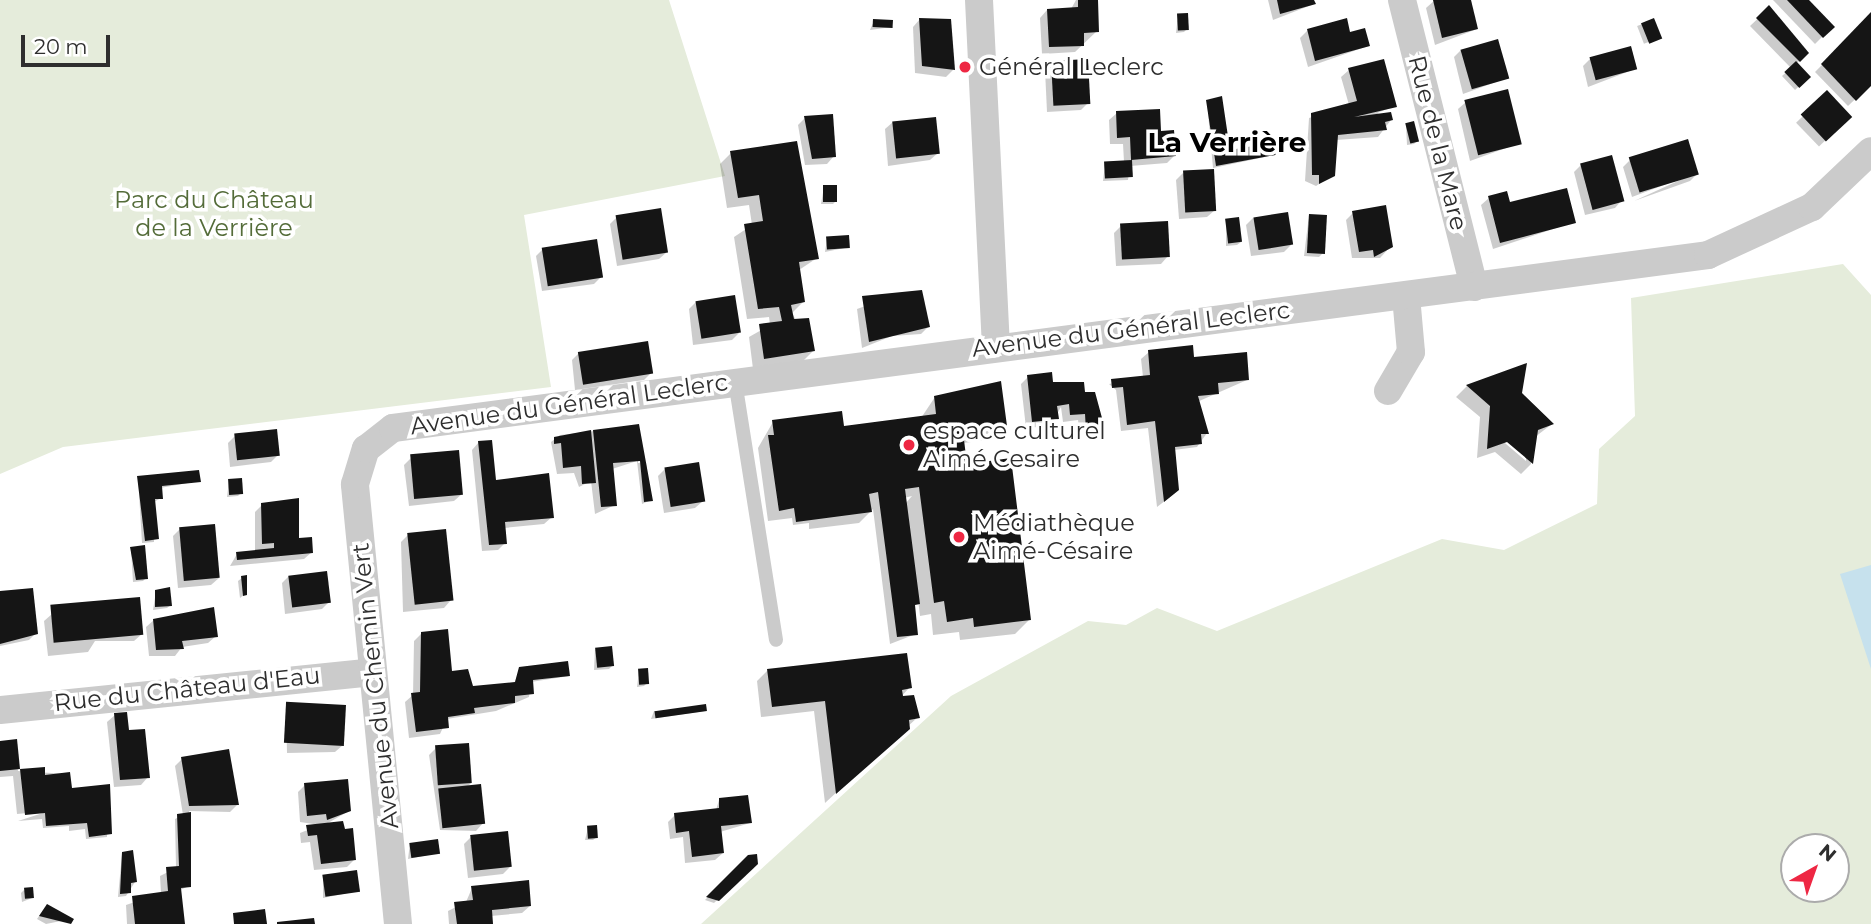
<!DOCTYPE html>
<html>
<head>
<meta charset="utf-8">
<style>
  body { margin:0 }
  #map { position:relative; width:1871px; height:924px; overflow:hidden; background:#fff; font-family:Montserrat,sans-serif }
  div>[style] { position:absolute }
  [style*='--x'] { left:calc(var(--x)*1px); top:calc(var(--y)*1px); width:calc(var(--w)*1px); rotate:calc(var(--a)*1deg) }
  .green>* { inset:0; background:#e5ecdb }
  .water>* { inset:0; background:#c6e1ed }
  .shadow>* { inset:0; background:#0003; transform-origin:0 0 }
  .building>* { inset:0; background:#151515; transform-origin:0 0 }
  .lane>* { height:14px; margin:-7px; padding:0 7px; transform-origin:7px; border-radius:7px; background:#cbcbcb }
  .street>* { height:28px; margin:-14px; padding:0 14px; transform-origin:14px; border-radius:14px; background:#cbcbcb }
  .dots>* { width:19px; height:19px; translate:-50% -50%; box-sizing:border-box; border:4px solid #fff; border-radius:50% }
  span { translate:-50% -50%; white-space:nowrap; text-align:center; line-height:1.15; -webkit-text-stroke:7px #fff; paint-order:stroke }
  .poi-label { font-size:24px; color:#2e2e2e }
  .left { translate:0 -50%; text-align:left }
  .street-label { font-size:24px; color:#2e2e2e }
  .park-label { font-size:24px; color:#546c39 }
  .quarter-label { font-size:28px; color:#000; font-weight:700 }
  .north { position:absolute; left:1780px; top:833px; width:70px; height:70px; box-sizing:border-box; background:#fff; border:2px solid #ababab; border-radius:50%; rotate:40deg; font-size:19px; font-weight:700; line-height:28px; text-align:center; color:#2e2e2e }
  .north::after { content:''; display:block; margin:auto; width:24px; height:32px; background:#ee2743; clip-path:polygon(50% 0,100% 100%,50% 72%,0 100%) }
  .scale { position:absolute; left:21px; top:35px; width:89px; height:32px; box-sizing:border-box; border:4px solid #2e2e2e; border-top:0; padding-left:9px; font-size:21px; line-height:24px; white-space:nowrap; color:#2e2e2e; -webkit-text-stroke:5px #fff; paint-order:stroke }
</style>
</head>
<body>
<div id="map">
  <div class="green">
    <div style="clip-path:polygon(0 0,669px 0,725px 176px,524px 215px,551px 387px,63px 447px,0 474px)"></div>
    <div style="clip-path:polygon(evenodd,1843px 264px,1871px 295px,1871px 924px,701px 924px,951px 696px,1088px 621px,1126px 625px,1157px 608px,1217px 631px,1442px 539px,1504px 550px,1597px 504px,1599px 449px,1635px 416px,1631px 298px,1843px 264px,1794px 847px,1836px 847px,1836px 889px,1794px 889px,1794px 847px)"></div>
  </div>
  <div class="water">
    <div style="clip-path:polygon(1871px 565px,1871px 669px,1840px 574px)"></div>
  </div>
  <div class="shadow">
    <div style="clip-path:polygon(1076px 0,1096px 0,1097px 31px,1075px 52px,1042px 54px,1040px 18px,1047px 10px,1071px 9px)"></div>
    <div style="clip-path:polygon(1268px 0,1313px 0,1314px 4px,1273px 20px)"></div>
    <div style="clip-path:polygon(1470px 0,1477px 29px,1435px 45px,1426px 8px,1435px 0)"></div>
    <div style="clip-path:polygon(1773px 0,1806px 0,1832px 27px,1815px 44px)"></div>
    <div style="clip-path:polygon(1769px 8px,1807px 53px,1796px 64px,1809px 77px,1795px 90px,1782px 76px,1791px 68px,1750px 26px)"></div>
    <div style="clip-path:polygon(1178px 15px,1187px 29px,1184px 32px,1176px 33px)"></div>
    <div style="clip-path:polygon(1871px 15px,1871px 84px,1848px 106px,1815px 72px)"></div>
    <div style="clip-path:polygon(920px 19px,953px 70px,946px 77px,915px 73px,913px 27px)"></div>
    <div style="left:1653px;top:20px;width:19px;height:17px;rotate:69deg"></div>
    <div style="clip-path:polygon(874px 21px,892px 27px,870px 30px)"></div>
    <div style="clip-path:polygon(1308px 30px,1349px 34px,1368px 46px,1308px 67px,1300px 38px)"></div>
    <div style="clip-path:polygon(1461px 50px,1507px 78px,1463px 94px,1454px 57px)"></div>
    <div style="clip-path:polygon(1590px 59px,1635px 69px,1588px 87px,1583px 66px)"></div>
    <div style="clip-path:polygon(1052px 63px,1088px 103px,1081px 110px,1047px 112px,1045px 70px)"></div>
    <div style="clip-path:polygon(1349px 70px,1395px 106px,1377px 113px,1391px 120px,1378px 137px,1336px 140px,1333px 175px,1316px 186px,1305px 181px,1309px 118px,1349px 105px,1341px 77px)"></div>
    <div style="left:1827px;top:93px;width:33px;height:43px;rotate:46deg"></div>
    <div style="clip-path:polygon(1207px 102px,1228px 152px,1284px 153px,1213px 168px)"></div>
    <div style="clip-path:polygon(1466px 102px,1520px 143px,1470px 161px,1458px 109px)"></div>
    <div style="clip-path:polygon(1117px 113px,1160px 133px,1174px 156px,1167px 163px,1130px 166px,1128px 180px,1103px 181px,1105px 164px,1124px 162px,1123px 144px,1110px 144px,1109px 120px)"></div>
    <div style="clip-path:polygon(805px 118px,834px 156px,827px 164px,805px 165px,798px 125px)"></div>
    <div style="clip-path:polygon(893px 122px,938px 153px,930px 160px,888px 166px,885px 129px)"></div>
    <div style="clip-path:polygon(1406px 125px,1417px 141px,1414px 144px,1407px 145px)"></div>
    <div style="clip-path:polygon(731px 153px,817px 258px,799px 270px,803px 302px,792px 313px,813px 351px,803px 361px,753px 369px,749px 337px,770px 325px,769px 317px,747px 319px,734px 237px,752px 225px,749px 205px,727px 208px,720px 164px)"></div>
    <div style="clip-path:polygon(1630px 160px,1697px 174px,1690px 181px,1634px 201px,1691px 175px,1632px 197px,1623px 167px)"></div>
    <div style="clip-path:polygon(1581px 165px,1622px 200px,1615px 208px,1585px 215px,1574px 172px)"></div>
    <div style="clip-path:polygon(1183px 173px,1215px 210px,1207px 217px,1179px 219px,1176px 180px)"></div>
    <div style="clip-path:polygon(824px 187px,836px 201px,833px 204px,821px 204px)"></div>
    <div style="clip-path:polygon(1489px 198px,1509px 205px,1574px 222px,1493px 249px,1481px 205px)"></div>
    <div style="clip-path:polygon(1353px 213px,1391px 246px,1380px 258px,1352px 258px,1346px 220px)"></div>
    <div style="clip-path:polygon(1309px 215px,1322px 254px,1319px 257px,1304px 256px)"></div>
    <div style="clip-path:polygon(617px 217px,667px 252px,659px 259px,617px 266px,610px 224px)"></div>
    <div style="clip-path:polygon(1253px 218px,1291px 245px,1284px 252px,1251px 256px,1246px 225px)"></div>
    <div style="clip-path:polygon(1226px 221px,1241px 242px,1237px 245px,1226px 246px)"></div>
    <div style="clip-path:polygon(1121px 226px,1168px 256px,1161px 264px,1116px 266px,1114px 233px)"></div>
    <div style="clip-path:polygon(827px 239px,849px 247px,825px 252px)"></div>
    <div style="clip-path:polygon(543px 249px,601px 277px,594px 284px,542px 291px,536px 256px)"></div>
    <div style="clip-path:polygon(920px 292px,928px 327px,921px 334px,892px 336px,862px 348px,857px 309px,882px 300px,863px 297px)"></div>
    <div style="clip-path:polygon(696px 302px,739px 333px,732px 340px,693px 345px,689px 309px)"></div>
    <div style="clip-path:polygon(1149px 352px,1247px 380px,1197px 402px,1207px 433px,1197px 447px,1174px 450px,1170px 497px,1157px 507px,1148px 428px,1121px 431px,1116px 390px,1109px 384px,1143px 377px,1141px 359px)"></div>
    <div style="clip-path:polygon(579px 353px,651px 373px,644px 380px,575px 390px,572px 360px)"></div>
    <div style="clip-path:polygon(evenodd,1525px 365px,1520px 394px,1552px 424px,1535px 437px,1531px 464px,1521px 474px,1495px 452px,1477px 458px,1480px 417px,1456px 397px,1467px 386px,1525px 365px,1501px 435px,1526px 456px,1526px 461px,1499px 438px,1501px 435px)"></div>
    <div style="clip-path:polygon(1028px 377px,1084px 394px,1103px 429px,1080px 437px,1078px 420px,1063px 422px,1061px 407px,1050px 426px,1026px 428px,1021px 384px)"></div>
    <div style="clip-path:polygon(evenodd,935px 397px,1005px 426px,991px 440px,962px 443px,965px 466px,1029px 620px,1015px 634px,960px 640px,959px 632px,933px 635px,931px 614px,920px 616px,913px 558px,916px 634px,890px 644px,873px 509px,859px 523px,809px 529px,809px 523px,793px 525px,792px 518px,768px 521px,758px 448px,773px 422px,843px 428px,921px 418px,935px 397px,912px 496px,905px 504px,904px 498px,912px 496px)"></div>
    <div style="clip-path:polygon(638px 426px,638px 463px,646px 462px,651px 500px,642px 504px,637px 461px,612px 469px,615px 505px,595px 514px,591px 481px,579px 487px,574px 473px,557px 474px,551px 442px,560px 435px)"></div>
    <div style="clip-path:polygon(235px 436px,278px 455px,271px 462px,230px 467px,228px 443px)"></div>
    <div style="clip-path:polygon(479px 442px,495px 482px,552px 517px,544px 524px,504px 528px,505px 543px,498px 550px,482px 551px,472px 450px)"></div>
    <div style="clip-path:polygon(411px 458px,462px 494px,454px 501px,409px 506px,404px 465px)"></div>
    <div style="clip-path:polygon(665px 469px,703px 501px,695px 508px,664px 513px,658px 476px)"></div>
    <div style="clip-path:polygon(138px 477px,199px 481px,160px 488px,161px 498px,154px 502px,154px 542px,142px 543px)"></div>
    <div style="clip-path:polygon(229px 481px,241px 493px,238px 496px,227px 497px)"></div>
    <div style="clip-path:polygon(262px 505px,312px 552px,304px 559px,230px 566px,237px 554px,255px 552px,255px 512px)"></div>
    <div style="clip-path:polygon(180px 529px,219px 578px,211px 585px,178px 588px,173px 536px)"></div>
    <div style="clip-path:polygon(408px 535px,451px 600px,444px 608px,403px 612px,401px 542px)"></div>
    <div style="clip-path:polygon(131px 549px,146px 578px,143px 581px,133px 582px)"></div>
    <div style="clip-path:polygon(289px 576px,329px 602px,322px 609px,285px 614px,282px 583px)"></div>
    <div style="clip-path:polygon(242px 578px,245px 594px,240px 598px,238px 581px)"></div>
    <div style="clip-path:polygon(156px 591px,171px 605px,167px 608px,153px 610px)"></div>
    <div style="clip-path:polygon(0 593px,36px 633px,29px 640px,0 646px)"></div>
    <div style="clip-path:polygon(138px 599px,142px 634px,134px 641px,95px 641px,88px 652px,48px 656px,44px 621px,52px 614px)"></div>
    <div style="clip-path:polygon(213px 609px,216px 636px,208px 643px,182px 647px,175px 656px,149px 656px,146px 627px,154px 620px)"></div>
    <div style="clip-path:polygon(421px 634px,451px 673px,472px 688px,514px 684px,520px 668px,569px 676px,531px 682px,529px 697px,496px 711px,447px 719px,440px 734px,409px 738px,405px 702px,413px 695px,414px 641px)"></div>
    <div style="clip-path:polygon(595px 649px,612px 666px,609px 669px,594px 670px)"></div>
    <div style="clip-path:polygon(639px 671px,647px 683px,644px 686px,637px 687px)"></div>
    <div style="clip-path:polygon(767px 671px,910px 687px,899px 699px,918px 717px,825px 803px,814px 711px,761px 717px,757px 681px)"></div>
    <div style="clip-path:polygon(654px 711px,705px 711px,651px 719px)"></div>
    <div style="clip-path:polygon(286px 712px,343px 745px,335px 752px,287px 753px)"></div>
    <div style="clip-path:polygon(115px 715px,148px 777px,141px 785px,114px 787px,107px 722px)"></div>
    <div style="clip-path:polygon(15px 741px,18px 771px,69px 774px,71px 790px,108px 786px,107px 837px,86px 839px,85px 829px,69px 831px,69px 826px,43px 828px,42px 819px,18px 821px,49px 811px,17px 814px,13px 776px,0 777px,0 742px)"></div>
    <div style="clip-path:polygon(436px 748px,471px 783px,466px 788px,483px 823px,476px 831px,440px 830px,429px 755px)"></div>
    <div style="clip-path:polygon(182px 759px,237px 805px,230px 812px,189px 811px,189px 886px,180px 890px,183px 924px,127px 924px,126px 905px,161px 893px,160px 876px,176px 868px,175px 819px,183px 815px,175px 766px)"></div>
    <div style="clip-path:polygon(305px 785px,349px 811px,328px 823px,355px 859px,347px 867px,314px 870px,310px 842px,301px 843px,300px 833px,320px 825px,300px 822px,298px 792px)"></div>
    <div style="clip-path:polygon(719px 800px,750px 823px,720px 832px,723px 853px,715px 860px,685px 863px,683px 837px,670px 839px,668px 822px,675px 815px,716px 810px)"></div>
    <div style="clip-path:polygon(588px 828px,597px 837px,593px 840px,585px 840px)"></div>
    <div style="clip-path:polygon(471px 837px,510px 867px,503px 874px,468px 878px,464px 844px)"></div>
    <div style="clip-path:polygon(410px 843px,438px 853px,408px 859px)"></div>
    <div style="clip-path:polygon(122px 854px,135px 882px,126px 896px,118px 897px)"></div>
    <div style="clip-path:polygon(749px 857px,757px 863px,714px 903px,705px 900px)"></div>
    <div style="clip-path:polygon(323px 875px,358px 891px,323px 898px)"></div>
    <div style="clip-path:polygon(472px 888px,530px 906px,522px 913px,491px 916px,493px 924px,449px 924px,448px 911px,466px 902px)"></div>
    <div style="clip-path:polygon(24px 890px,32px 898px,22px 902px,21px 893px)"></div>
    <div style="clip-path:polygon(44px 909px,71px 919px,46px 924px,37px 919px)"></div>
  </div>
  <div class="building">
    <div style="clip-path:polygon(1078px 0,1098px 0,1099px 32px,1084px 33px,1084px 46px,1049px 47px,1047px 9px,1078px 7px)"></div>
    <div style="clip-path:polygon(1277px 0,1314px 0,1316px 4px,1280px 14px)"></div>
    <div style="clip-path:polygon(1433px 0,1471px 0,1478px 29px,1442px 38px)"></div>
    <div style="clip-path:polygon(1787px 0,1809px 0,1835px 27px,1823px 38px)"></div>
    <div style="clip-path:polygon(1769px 5px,1809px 53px,1800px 62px,1756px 18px)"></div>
    <div style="clip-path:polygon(1871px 12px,1871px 86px,1856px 101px,1821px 64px)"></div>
    <div style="left:1188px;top:13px;width:17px;height:11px;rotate:87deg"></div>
    <div style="clip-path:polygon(919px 18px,951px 19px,955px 70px,922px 66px)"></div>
    <div style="clip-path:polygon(1347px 18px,1350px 32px,1365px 28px,1370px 46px,1315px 61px,1307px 29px)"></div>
    <div style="left:1654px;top:18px;width:22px;height:14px;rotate:68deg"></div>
    <div style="left:873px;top:19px;width:20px;height:8px;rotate:3deg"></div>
    <div style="left:1498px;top:39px;width:41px;height:39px;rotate:74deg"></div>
    <div style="left:1631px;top:46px;width:24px;height:43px;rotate:75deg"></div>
    <div style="left:1088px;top:59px;width:45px;height:37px;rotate:87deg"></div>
    <div style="clip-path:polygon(1384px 59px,1397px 107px,1354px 117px,1391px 112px,1393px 120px,1385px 122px,1387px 130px,1338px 135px,1335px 176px,1319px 184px,1319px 175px,1312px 175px,1311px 113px,1357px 101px,1348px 68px)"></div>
    <div style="left:1796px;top:61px;width:22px;height:16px;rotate:47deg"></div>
    <div style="left:1508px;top:89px;width:57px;height:45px;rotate:76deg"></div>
    <div style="left:1827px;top:90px;width:37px;height:36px;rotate:47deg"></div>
    <div style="clip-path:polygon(1222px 96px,1230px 150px,1283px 141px,1286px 153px,1216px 166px,1206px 100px)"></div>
    <div style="clip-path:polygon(1160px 109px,1161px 131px,1174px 130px,1176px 156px,1131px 160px,1130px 137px,1117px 138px,1116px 111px)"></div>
    <div style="clip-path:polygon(833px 114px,836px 157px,812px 159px,804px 116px)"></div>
    <div style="left:936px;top:117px;width:37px;height:44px;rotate:84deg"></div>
    <div style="left:1414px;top:121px;width:21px;height:9px;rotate:76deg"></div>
    <div style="left:1688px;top:139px;width:37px;height:62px;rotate:73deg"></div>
    <div style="clip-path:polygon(797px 141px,819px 259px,799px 262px,805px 302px,791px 305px,794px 319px,809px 318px,815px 351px,764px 359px,759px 324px,782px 321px,779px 307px,758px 309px,744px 224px,763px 221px,759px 195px,738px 198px,730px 151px)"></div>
    <div style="left:1612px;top:155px;width:48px;height:33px;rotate:75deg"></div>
    <div style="left:1132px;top:160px;width:17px;height:28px;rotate:87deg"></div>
    <div style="left:1214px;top:169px;width:42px;height:31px;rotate:87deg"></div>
    <div style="left:823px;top:185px;width:14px;height:17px"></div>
    <div style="clip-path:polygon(1567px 188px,1576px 223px,1500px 243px,1488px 196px,1507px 191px,1510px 202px)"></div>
    <div style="clip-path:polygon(1386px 205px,1393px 247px,1374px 257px,1373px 250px,1359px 252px,1352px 211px)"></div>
    <div style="left:661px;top:208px;width:45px;height:46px;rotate:81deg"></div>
    <div style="left:1288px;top:212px;width:33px;height:35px;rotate:81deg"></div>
    <div style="left:1309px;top:214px;width:18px;height:39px;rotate:3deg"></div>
    <div style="left:1239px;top:217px;width:25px;height:14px;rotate:83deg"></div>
    <div style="left:1168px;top:221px;width:36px;height:48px;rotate:87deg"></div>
    <div style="left:849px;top:235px;width:13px;height:23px;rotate:86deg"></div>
    <div style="left:597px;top:239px;width:39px;height:56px;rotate:81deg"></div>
    <div style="clip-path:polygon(922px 290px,930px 327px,869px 342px,862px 296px)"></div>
    <div style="left:735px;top:295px;width:38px;height:40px;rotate:81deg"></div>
    <div style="left:648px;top:341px;width:33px;height:71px;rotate:81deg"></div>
    <div style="clip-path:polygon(1193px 345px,1194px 357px,1247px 352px,1249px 380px,1218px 383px,1219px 394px,1198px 396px,1209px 434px,1201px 434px,1202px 444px,1175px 447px,1179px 490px,1164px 502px,1155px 421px,1127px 425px,1123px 387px,1112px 388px,1111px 379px,1150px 375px,1148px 350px)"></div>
    <div style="clip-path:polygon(1527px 363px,1522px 393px,1554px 424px,1538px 430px,1533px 464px,1507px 442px,1487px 449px,1490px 406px,1466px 385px)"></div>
    <div style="clip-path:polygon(1052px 372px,1053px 382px,1084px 382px,1085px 392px,1095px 392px,1105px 429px,1086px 431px,1085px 414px,1070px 415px,1069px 404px,1057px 406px,1059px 419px,1032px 422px,1027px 375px)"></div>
    <div style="clip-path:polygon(1001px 381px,1007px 426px,963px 432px,967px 464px,1011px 458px,1031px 620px,974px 627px,973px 618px,947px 622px,944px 601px,934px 603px,919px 487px,905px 489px,920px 604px,915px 605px,918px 635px,897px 637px,878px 492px,869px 494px,872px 512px,796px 522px,794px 508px,779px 511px,768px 435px,774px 435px,772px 420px,842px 411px,844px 426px,936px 414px,934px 396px)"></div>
    <div style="clip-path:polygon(639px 424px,653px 501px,644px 502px,640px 461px,613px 463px,617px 506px,601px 507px,593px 430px)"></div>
    <div style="left:277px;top:429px;width:27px;height:43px;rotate:84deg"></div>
    <div style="clip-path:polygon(591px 430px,596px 483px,582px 484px,581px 466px,563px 468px,561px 443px,554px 444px,554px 437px)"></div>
    <div style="clip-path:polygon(492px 440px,496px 480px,549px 473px,554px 518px,505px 522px,507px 544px,489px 545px,478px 441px)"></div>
    <div style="left:459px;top:450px;width:45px;height:49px;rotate:85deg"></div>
    <div style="left:699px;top:462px;width:40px;height:35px;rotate:81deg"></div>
    <div style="clip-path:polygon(199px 470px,201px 482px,162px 486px,163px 499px,155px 499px,159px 539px,145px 541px,137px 476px)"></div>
    <div style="left:242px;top:478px;width:16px;height:14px;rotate:86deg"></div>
    <div style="clip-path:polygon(299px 498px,299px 538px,312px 537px,313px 553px,237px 560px,236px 552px,274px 548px,274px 543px,262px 544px,261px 503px)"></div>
    <div style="left:215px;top:524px;width:54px;height:36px;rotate:85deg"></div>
    <div style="left:446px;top:529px;width:72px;height:39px;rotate:84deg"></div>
    <div style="clip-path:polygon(145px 545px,148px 579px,136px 580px,130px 547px)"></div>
    <div style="left:327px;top:571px;width:32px;height:39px;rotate:83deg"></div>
    <div style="clip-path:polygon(247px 575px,247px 595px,243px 596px,241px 576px)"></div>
    <div style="clip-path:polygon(170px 587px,172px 606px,155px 607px,155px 590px)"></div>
    <div style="clip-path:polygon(33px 588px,38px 634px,0 644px,0 591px)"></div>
    <div style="left:140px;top:597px;width:38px;height:90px;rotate:85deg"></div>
    <div style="clip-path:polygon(214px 607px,218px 637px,182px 641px,184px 649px,156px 650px,153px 619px)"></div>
    <div style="clip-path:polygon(448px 629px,452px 671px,468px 669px,473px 686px,515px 682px,519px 667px,568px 661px,570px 676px,533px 680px,534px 694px,515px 696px,515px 703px,474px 708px,475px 713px,448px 717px,449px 728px,416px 732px,411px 693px,420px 692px,421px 632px)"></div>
    <div style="left:612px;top:646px;width:20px;height:17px;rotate:84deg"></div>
    <div style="clip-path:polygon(907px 653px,912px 688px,902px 690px,903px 696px,914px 695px,920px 718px,909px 720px,910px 729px,836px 794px,825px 701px,772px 707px,767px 669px)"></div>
    <div style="left:648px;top:668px;width:16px;height:10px;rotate:86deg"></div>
    <div style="left:706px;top:704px;width:7px;height:52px;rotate:82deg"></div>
    <div style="left:346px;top:705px;width:41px;height:60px;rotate:93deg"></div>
    <div style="clip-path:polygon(127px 712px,129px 730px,145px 729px,150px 778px,120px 780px,114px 713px)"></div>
    <div style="clip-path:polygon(17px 739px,20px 769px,0 771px,0 741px)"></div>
    <div style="left:469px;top:743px;width:40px;height:34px;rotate:86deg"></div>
    <div style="clip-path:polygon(229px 749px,239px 805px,189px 806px,181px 757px)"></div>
    <div style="clip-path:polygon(45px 767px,45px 775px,70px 772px,72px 788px,110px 784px,112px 834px,89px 837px,87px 823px,46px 826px,45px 813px,25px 815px,20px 769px)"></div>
    <div style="clip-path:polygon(348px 779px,351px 811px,327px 820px,326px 814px,307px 816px,304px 783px)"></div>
    <div style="left:481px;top:784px;width:40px;height:43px;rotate:84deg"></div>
    <div style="clip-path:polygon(748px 795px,752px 823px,721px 826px,724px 853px,692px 857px,689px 831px,676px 833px,674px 813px,719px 808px,719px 798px)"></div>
    <div style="clip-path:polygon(191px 812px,191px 887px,181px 888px,185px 924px,135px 924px,132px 896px,168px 891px,166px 867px,179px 866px,177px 814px)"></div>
    <div style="clip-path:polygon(343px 821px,345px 829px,353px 828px,356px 860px,321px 864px,317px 835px,308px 836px,306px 825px)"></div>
    <div style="left:597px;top:825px;width:13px;height:10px;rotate:86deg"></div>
    <div style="left:508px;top:831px;width:36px;height:38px;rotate:84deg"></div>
    <div style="left:438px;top:839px;width:15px;height:29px;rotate:82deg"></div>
    <div style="clip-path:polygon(133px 850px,137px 882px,131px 883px,131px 893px,120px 894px,122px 852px)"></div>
    <div style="clip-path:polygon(757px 854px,758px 864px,719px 901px,706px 897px,748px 855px)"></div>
    <div style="left:357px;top:870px;width:22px;height:35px;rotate:82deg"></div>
    <div style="clip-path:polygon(529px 880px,531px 906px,492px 910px,493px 924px,457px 924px,454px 902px,473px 900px,471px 886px)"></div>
    <div style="left:33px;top:887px;width:11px;height:9px;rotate:85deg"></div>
    <div style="clip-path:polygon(47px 904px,74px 919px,71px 924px,39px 916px)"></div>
    <div style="clip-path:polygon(265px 909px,267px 924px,234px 924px,233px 913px)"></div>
    <div style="clip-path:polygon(314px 918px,315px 924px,277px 924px,277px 922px)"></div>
  </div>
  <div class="lane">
    <div style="--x:735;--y:381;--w:262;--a:81"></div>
  </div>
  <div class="street">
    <div style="--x:979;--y:0;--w:345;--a:87.2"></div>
    <div style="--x:1402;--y:0;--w:296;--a:75.9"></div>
    <div style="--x:1388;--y:391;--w:45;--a:-59.5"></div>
    <div style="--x:1411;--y:352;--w:56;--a:-95.1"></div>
    <div style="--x:0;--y:710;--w:375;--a:-5.8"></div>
    <div style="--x:398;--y:924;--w:442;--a:-95.6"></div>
    <div style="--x:355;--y:484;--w:37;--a:-73"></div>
    <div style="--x:366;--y:449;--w:34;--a:-38"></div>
    <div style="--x:393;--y:428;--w:1326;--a:-7.49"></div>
    <div style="--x:1708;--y:255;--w:115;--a:-24.8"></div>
    <div style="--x:1812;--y:207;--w:81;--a:-43.5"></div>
  </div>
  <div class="dots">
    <div style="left:965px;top:67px;background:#ee2743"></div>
    <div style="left:909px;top:445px;background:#ee2743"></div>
    <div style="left:959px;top:537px;background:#ee2743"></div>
  </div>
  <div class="poi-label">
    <span class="left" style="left:979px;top:67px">Général Leclerc</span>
    <span class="left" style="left:923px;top:445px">espace culturel<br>Aimé Cesaire</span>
    <span class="left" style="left:973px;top:537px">Médiathèque<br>Aimé-Césaire</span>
  </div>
  <div class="street-label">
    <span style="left:1438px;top:143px;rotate:76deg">Rue de la Mare</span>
    <span style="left:1131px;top:329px;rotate:-7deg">Avenue du Général Leclerc</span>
    <span style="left:569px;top:404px;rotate:-8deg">Avenue du Général Leclerc</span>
    <span style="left:375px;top:686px;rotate:-96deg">Avenue du Chemin Vert</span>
    <span style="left:187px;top:689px;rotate:-6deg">Rue du Château d'Eau</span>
  </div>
  <div class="park-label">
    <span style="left:214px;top:214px">Parc du Château<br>de la Verrière</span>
  </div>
  <div class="quarter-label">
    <span style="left:1227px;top:142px">La Verrière</span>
  </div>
  <div class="north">N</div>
  <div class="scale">20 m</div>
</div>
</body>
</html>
